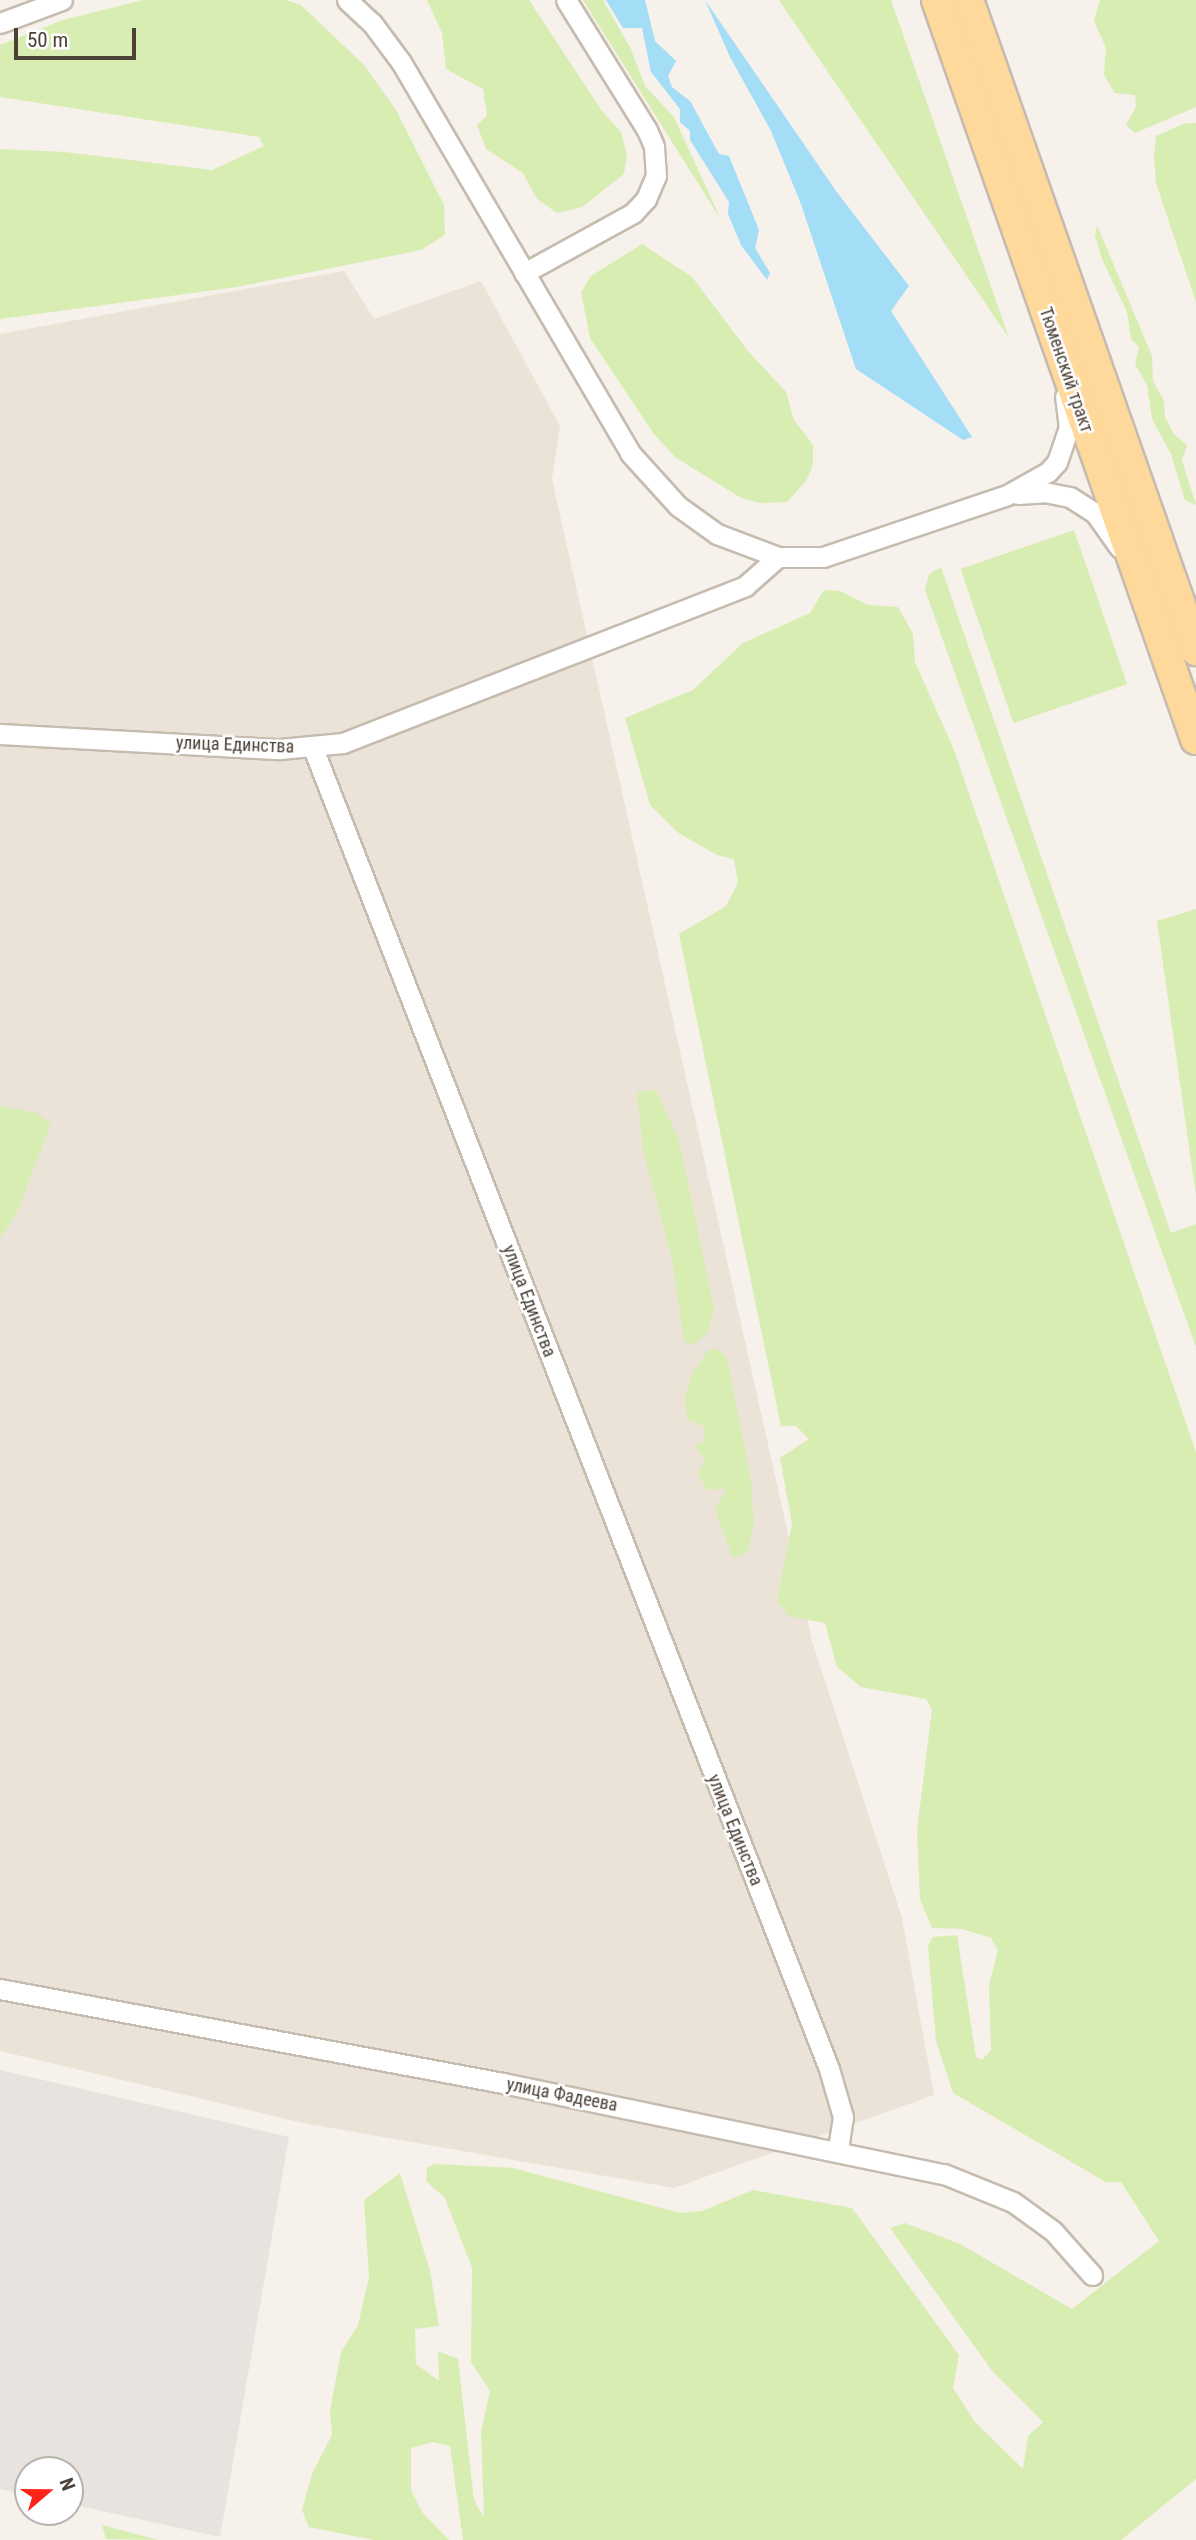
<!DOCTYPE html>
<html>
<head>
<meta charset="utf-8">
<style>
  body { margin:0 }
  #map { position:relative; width:1196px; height:2540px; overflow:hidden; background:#f6f1ea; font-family:"Roboto Condensed",sans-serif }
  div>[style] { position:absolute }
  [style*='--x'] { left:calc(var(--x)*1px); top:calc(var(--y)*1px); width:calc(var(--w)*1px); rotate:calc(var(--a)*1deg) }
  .residential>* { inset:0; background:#ebe3d8 }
  .industrial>* { inset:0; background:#e9e3df }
  .green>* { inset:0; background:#d8edb1; transform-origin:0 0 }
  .water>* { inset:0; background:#a3ddf6 }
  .roads { filter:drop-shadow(2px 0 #c6bbaf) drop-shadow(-2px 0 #c6bbaf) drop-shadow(0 2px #c6bbaf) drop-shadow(0 -2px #c6bbaf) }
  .street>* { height:19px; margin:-9.5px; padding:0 9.5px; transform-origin:9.5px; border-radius:9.5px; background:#fff }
  .primary>* { height:30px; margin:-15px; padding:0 15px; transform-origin:15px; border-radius:15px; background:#ffd89b }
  span { translate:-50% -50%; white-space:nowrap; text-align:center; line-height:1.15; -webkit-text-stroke:5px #fff; paint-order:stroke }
  .street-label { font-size:18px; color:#4b4137 }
  .north { position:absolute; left:14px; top:2456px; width:70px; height:70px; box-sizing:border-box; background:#fff; border:2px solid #b7b3af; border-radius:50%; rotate:70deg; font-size:19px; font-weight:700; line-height:28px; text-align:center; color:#4b4137 }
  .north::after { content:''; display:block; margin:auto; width:24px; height:32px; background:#ff2419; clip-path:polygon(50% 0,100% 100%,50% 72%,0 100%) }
  .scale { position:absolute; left:14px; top:28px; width:122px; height:32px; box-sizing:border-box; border:4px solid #4b4137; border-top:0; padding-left:9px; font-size:21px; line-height:24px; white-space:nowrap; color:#4b4137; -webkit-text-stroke:5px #fff; paint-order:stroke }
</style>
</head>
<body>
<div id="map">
  <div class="residential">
    <div style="clip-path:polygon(344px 271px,374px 319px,481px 281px,560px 426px,552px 479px,812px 1641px,902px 1918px,934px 2095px,674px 2188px,303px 2123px,0 2051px,0 334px)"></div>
  </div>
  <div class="industrial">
    <div style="clip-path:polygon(0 2070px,289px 2137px,220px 2537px,70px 2504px,70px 2470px,28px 2470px,28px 2495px,0 2489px)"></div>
  </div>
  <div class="green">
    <div style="clip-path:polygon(143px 0,286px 0,301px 5px,364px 65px,396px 110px,444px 205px,445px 235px,421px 250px,237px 287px,0 319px,0 149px,65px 152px,212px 170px,264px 146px,259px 137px,0 97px,0 45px,63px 20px)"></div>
    <div style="clip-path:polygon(427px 0,529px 0,602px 111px,621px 132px,627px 155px,624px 174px,582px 207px,557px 213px,537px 199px,523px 173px,486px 149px,477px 125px,487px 116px,483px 89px,446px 69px,442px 33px)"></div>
    <div style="clip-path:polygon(583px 0,603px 0,631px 49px,645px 86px,674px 117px,721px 220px)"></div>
    <div style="clip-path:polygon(779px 0,891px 0,1009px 338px,785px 9px)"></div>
    <div style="clip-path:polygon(1100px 0,1196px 0,1196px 107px,1135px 133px,1126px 125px,1136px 107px,1135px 95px,1115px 93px,1104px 75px,1106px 48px,1094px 21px)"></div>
    <div style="clip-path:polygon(1186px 123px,1196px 123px,1196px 302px,1156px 183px,1154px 157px,1156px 136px)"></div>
    <div style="clip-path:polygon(1097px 225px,1152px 356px,1153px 381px,1164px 401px,1165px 417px,1174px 434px,1187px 445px,1182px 460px,1196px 505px,1185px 500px,1171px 454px,1152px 419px,1147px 385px,1135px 364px,1139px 347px,1131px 339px,1127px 312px,1102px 259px,1095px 236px)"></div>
    <div style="clip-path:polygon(642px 244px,692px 277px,748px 351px,786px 392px,794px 420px,813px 445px,813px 465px,806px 481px,787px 502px,760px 503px,741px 498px,675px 457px,654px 434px,590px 338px,581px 292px,591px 276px)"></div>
    <div style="left:1074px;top:530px;width:163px;height:120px;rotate:71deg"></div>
    <div style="clip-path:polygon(941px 567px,1171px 1233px,1196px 1224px,1196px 1347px,925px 590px,929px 574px)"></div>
    <div style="clip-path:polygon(824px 590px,840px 591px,868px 605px,898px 607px,913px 634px,915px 662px,954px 750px,1196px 1452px,1196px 2479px,1121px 2540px,463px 2540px,450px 2446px,433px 2442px,411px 2448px,411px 2490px,422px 2512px,449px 2540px,374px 2540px,309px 2527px,302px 2510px,312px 2474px,332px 2435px,330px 2411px,341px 2352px,358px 2325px,369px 2277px,364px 2200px,400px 2173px,430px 2271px,439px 2326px,415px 2329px,416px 2364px,439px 2381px,438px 2351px,458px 2359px,474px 2500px,484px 2518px,481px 2431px,490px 2391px,471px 2362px,472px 2268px,445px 2198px,426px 2181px,427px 2168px,434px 2164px,513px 2168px,680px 2213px,702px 2211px,753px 2190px,852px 2208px,959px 2355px,953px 2388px,975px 2422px,1023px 2469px,1028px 2436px,1043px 2422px,993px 2372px,890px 2228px,905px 2223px,960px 2244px,1072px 2309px,1159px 2241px,1121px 2182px,1106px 2182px,953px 2093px,936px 2041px,928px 1946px,933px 1937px,957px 1935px,976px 2057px,982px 2060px,991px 2050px,989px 1985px,998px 1950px,991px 1938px,962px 1929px,932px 1928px,920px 1899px,917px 1831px,932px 1709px,926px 1699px,861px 1687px,837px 1667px,825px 1623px,788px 1616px,777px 1601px,792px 1524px,780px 1458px,809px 1439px,796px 1426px,781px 1426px,679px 934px,726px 906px,738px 883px,734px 859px,717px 855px,677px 832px,650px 805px,625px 718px,693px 690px,743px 643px,810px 613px)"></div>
    <div style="clip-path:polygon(1196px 909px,1196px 1196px,1157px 921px)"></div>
    <div style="clip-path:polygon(656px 1090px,679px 1140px,714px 1309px,707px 1334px,692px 1345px,684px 1341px,672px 1259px,643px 1150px,637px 1092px)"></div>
    <div style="clip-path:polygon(0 1106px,37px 1113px,51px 1124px,17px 1212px,0 1239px)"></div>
    <div style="clip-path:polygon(709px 1349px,720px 1350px,727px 1358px,751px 1481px,754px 1524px,748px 1551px,733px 1558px,715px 1509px,727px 1489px,708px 1490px,697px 1474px,705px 1461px,694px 1446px,705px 1440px,704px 1427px,687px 1419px,685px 1398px,692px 1373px)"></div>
    <div style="clip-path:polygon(102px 2525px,158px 2540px,106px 2539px)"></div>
  </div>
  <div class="water">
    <div style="clip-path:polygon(606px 0,645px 0,655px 41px,676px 61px,668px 76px,672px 87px,690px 101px,719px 154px,729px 156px,759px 230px,755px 248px,770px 273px,767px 280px,741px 245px,728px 214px,729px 202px,690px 140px,690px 131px,680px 122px,680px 109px,651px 72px,642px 28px,623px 28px)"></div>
    <div style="clip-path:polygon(705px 0,836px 191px,909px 286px,891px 311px,972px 437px,963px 440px,856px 369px,801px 204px,771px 131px,730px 57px)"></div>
  </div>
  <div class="roads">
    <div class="street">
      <div style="--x:347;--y:0;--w:34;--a:43"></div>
      <div style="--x:372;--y:23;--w:49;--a:53.4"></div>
      <div style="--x:401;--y:62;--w:453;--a:59.6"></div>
      <div style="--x:630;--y:453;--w:72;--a:47.8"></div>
      <div style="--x:678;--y:506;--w:48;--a:35.7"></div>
      <div style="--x:717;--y:534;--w:65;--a:20.7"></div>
      <div style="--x:778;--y:557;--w:45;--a:0"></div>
      <div style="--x:823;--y:557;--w:194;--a:-18.6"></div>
      <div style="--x:1007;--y:495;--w:47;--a:-29.3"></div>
      <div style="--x:1048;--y:472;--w:13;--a:-48"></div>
      <div style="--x:1057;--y:462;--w:36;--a:-71"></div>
      <div style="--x:1069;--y:428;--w:32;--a:-97"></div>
      <div style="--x:0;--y:23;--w:66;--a:-20.4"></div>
      <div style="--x:524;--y:273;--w:124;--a:-28.8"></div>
      <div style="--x:633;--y:213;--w:19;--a:-47"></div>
      <div style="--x:646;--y:199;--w:25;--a:-67"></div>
      <div style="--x:656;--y:176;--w:30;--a:-94"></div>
      <div style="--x:654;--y:146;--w:17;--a:-114"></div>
      <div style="--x:647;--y:130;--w:153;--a:-121.9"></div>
      <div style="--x:1018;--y:494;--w:26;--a:-4"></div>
      <div style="--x:1044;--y:492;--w:26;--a:11"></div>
      <div style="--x:1070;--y:497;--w:30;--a:33"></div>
      <div style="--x:1095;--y:513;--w:42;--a:54.8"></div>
      <div style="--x:0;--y:734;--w:280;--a:3.1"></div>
      <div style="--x:280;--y:749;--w:63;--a:-5.4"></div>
      <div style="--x:343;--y:743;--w:432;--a:-21.3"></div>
      <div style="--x:745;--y:586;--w:44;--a:-41.3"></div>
      <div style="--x:313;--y:748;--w:1418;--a:68.66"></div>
      <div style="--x:829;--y:2069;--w:50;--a:73.7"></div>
      <div style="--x:843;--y:2117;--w:33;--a:99"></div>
      <div style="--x:0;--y:1989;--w:512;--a:10.59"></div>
      <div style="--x:503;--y:2083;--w:450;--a:11.7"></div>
      <div style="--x:944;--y:2174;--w:74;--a:22.1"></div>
      <div style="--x:1013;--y:2202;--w:49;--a:35.9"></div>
      <div style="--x:1053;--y:2231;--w:59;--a:48.4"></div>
    </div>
    <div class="primary">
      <div style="--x:937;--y:0;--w:783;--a:70.69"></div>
      <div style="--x:968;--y:0;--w:689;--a:70.67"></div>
    </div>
  </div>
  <div class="street-label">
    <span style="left:1066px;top:370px;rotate:71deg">Тюменский тракт</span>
    <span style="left:235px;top:745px;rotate:2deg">улица Единства</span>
    <span style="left:529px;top:1301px;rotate:69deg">улица Единства</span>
    <span style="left:735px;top:1830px;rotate:68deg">улица Единства</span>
    <span style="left:562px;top:2095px;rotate:11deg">улица Фадеева</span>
  </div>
  <div class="north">N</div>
  <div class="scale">50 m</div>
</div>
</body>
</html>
